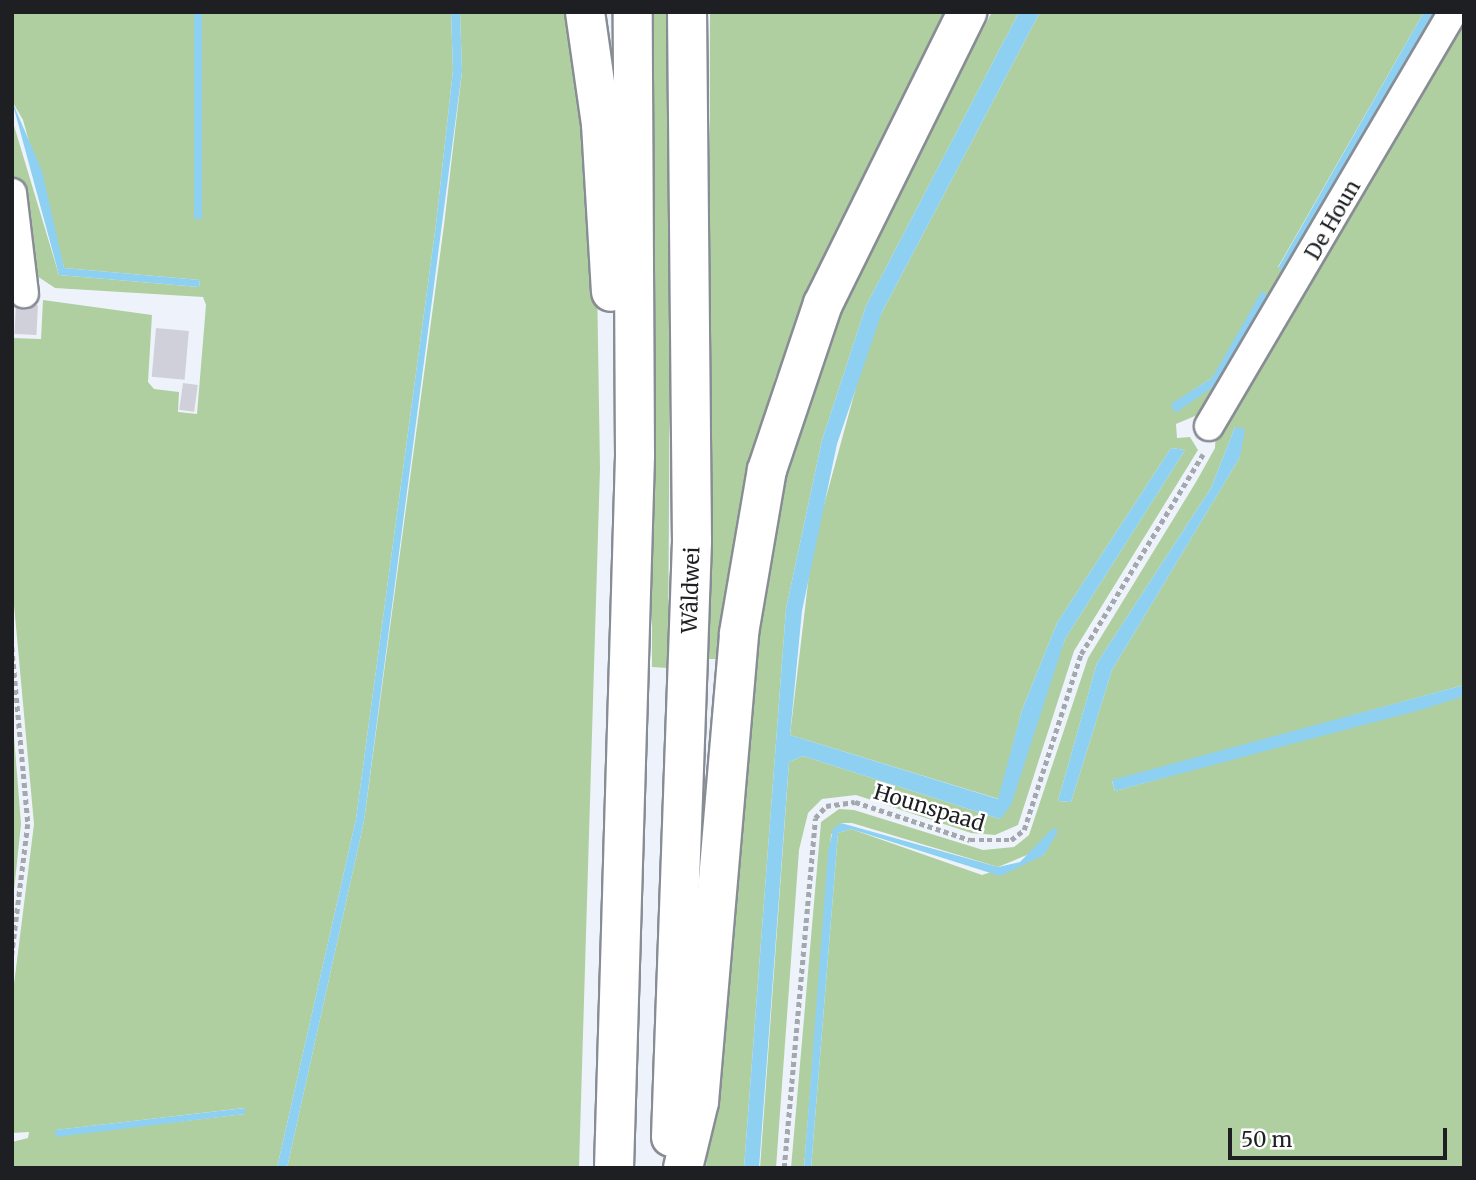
<!DOCTYPE html>
<html>
<head>
<meta charset="utf-8">
<style>
  body { margin:0 }
  #map { position:relative; width:1476px; height:1180px; overflow:hidden; background:#eef3fb; font-family:Merriweather,serif }
  div>[style] { position:absolute }
  [style*='--x'] { left:calc(var(--x)*1px); top:calc(var(--y)*1px); width:calc(var(--w)*1px); rotate:calc(var(--a)*1deg) }
  .green>* { inset:0; background:#b0cfa1 }
  .water>* { inset:0; background:#8dd0f2; transform-origin:0 0 }
  .building>* { inset:0; background:#cfd0da; transform-origin:0 0 }
  .path>* { height:4.5px; margin-top:-2.25px; transform-origin:0; background:repeating-linear-gradient(90deg,#a3a7ae 0 5px,transparent 0 8.5px) }
  .roads { filter:drop-shadow(2px 0 #888d95) drop-shadow(-2px 0 #888d95) drop-shadow(0 2px #888d95) drop-shadow(0 -2px #888d95) }
  .minor>* { height:28px; margin:-14px; padding:0 14px; transform-origin:14px; border-radius:14px; background:#fff }
  .trunk>* { height:38px; margin:-19px; padding:0 19px; transform-origin:19px; border-radius:19px; background:#fff }
  span { translate:-50% -50%; white-space:nowrap; text-align:center; line-height:1.15; -webkit-text-stroke:5px #fff; paint-order:stroke }
  .street-label { font-size:21px; color:#1d1f22 }
  .frame { position:absolute; inset:0; border:14px solid #1d1f22; pointer-events:none }
  .scale { position:absolute; left:1228px; top:1128px; width:219px; height:32px; box-sizing:border-box; border:4px solid #1d1f22; border-top:0; padding-left:9px; font-size:21px; line-height:24px; white-space:nowrap; color:#1d1f22; -webkit-text-stroke:5px #fff; paint-order:stroke }
</style>
</head>
<body>
<div id="map">
  <div class="green">
    <div style="clip-path:polygon(evenodd,12px 12px,194px 12px,194px 219px,201px 219px,202px 12px,451px 12px,453px 70px,436px 224px,356px 819px,277px 1168px,12px 1168px,12px 1142px,28px 1138px,29px 1132px,12px 1133px,12px 1000px,34px 824px,12px 583px,12px 338px,41px 339px,43px 300px,152px 315px,148px 382px,154px 389px,179px 392px,178px 412px,197px 414px,206px 305px,203px 297px,55px 288px,37px 276px,12px 169px,12px 119px,59px 275px,199px 287px,200px 280px,64px 268px,23px 120px,12px 101px,12px 12px,244px 1108px,245px 1114px,56px 1136px,56px 1130px,244px 1108px)"></div>
    <div style="clip-path:polygon(460px 12px,574px 12px,597px 280px,600px 468px,579px 1168px,287px 1168px,364px 821px,444px 225px,462px 71px)"></div>
    <div style="clip-path:polygon(652px 12px,672px 12px,668px 668px,652px 667px)"></div>
    <div style="clip-path:polygon(710px 12px,952px 12px,852px 200px,775px 378px,753px 468px,726px 659px,709px 659px)"></div>
    <div style="clip-path:polygon(992px 12px,1019px 12px,866px 306px,822px 440px,786px 609px,744px 1168px,706px 1168px,743px 719px,765px 555px,799px 414px,858px 267px)"></div>
    <div style="clip-path:polygon(evenodd,1040px 12px,1424px 12px,1278px 267px,1284px 271px,1435px 12px,1446px 12px,1207px 411px,1176px 424px,1177px 438px,1190px 437px,1198px 450px,1074px 651px,1018px 825px,995px 835px,971px 833px,856px 795px,822px 799px,808px 813px,799px 850px,776px 1168px,760px 1168px,789px 762px,803px 756px,1000px 819px,1065px 639px,1185px 450px,1171px 448px,1057px 623px,1022px 710px,999px 799px,790px 735px,812px 549px,864px 358px,882px 312px,1040px 12px,1269px 295px,1234px 358px,1175px 412px,1172px 404px,1212px 378px,1269px 295px)"></div>
    <div style="clip-path:polygon(evenodd,1464px 12px,1464px 685px,1112px 781px,1115px 791px,1464px 696px,1464px 1168px,811px 1168px,838px 833px,851px 829px,982px 875px,1044px 855px,1053px 829px,1039px 850px,998px 867px,852px 823px,841px 823px,831px 835px,804px 1168px,791px 1168px,821px 822px,839px 809px,854px 810px,983px 850px,1014px 847px,1029px 835px,1088px 658px,1196px 482px,1215px 448px,1216px 427px,1464px 12px,1235px 427px,1240px 457px,1112px 670px,1071px 802px,1058px 801px,1097px 663px,1211px 488px,1235px 427px)"></div>
    <div style="clip-path:polygon(12px 711px,21px 824px,12px 910px)"></div>
  </div>
  <div class="water">
    <div style="left:194px;top:12px;width:8px;height:207px"></div>
    <div style="clip-path:polygon(451px 12px,460px 12px,462px 71px,364px 821px,287px 1168px,277px 1168px,356px 819px,436px 224px,453px 70px)"></div>
    <div style="clip-path:polygon(1019px 12px,1040px 12px,882px 312px,837px 444px,802px 611px,790px 735px,998px 799px,1022px 710px,1057px 623px,1171px 448px,1185px 450px,1065px 639px,1011px 805px,1000px 819px,803px 756px,789px 762px,759px 1168px,744px 1168px,786px 609px,822px 440px,866px 306px)"></div>
    <div style="clip-path:polygon(1424px 12px,1435px 12px,1284px 272px,1278px 268px)"></div>
    <div style="clip-path:polygon(12px 101px,42px 171px,64px 268px,200px 280px,199px 287px,59px 275px)"></div>
    <div style="clip-path:polygon(1262px 291px,1269px 296px,1219px 383px,1175px 413px,1171px 404px,1212px 378px)"></div>
    <div style="clip-path:polygon(1235px 427px,1245px 429px,1240px 457px,1112px 670px,1071px 802px,1058px 801px,1097px 663px,1211px 488px)"></div>
    <div style="clip-path:polygon(1464px 685px,1464px 696px,1424px 709px,1115px 791px,1112px 780px)"></div>
    <div style="clip-path:polygon(841px 823px,998px 867px,1020px 862px,1053px 828px,1058px 831px,1044px 855px,1000px 876px,851px 829px,838px 833px,811px 1168px,804px 1168px,828px 853px,833px 829px)"></div>
    <div style="clip-path:polygon(245px 1108px,245px 1114px,56px 1137px,55px 1130px)"></div>
  </div>
  <div class="building">
    <div style="left:16px;top:304px;width:22px;height:30px;rotate:3deg"></div>
    <div style="left:156px;top:328px;width:33px;height:49px;rotate:5deg"></div>
    <div style="left:183px;top:383px;width:15px;height:27px;rotate:8deg"></div>
  </div>
  <div class="path">
    <div style="--x:12;--y:647;--w:178;--a:84.8"></div>
    <div style="--x:28;--y:824;--w:132;--a:97"></div>
    <div style="--x:784;--y:1168;--w:351;--a:-84.9"></div>
    <div style="--x:815;--y:818;--w:16;--a:-47"></div>
    <div style="--x:826;--y:806;--w:29;--a:-8"></div>
    <div style="--x:855;--y:802;--w:121;--a:18.3"></div>
    <div style="--x:970;--y:840;--w:41;--a:0"></div>
    <div style="--x:1011;--y:840;--w:16;--a:-38"></div>
    <div style="--x:1024;--y:830;--w:185;--a:-72.1"></div>
    <div style="--x:1081;--y:654;--w:234;--a:-58.6"></div>
  </div>
  <div class="roads">
    <div class="minor">
      <div style="--x:12;--y:193;--w:101;--a:83.2"></div>
      <div style="--x:1209;--y:426;--w:481;--a:-59.5"></div>
    </div>
    <div class="trunk">
      <div style="--x:585;--y:12;--w:113;--a:81.9"></div>
      <div style="--x:601;--y:124;--w:168;--a:86.6"></div>
      <div style="--x:671;--y:1137;--w:596;--a:-87.98"></div>
      <div style="--x:692;--y:541;--w:529;--a:-90.54"></div>
      <div style="--x:614;--y:1168;--w:712;--a:-88.31"></div>
      <div style="--x:635;--y:456;--w:444;--a:-90.3"></div>
      <div style="--x:683;--y:1168;--w:68;--a:-76.4"></div>
      <div style="--x:699;--y:1102;--w:471;--a:-85.1"></div>
      <div style="--x:739;--y:633;--w:165;--a:-80.3"></div>
      <div style="--x:767;--y:470;--w:175;--a:-71.4"></div>
      <div style="--x:823;--y:304;--w:326;--a:-63.7"></div>
    </div>
  </div>
  <div class="street-label">
    <span style="left:1333px;top:220px;rotate:-60deg">De Houn</span>
    <span style="left:691px;top:590px;rotate:-88deg">Wâldwei</span>
    <span style="left:929px;top:808px;rotate:17deg">Hounspaad</span>
  </div>
  <div class="frame"></div>
  <div class="scale">50 m</div>
</div>
</body>
</html>
